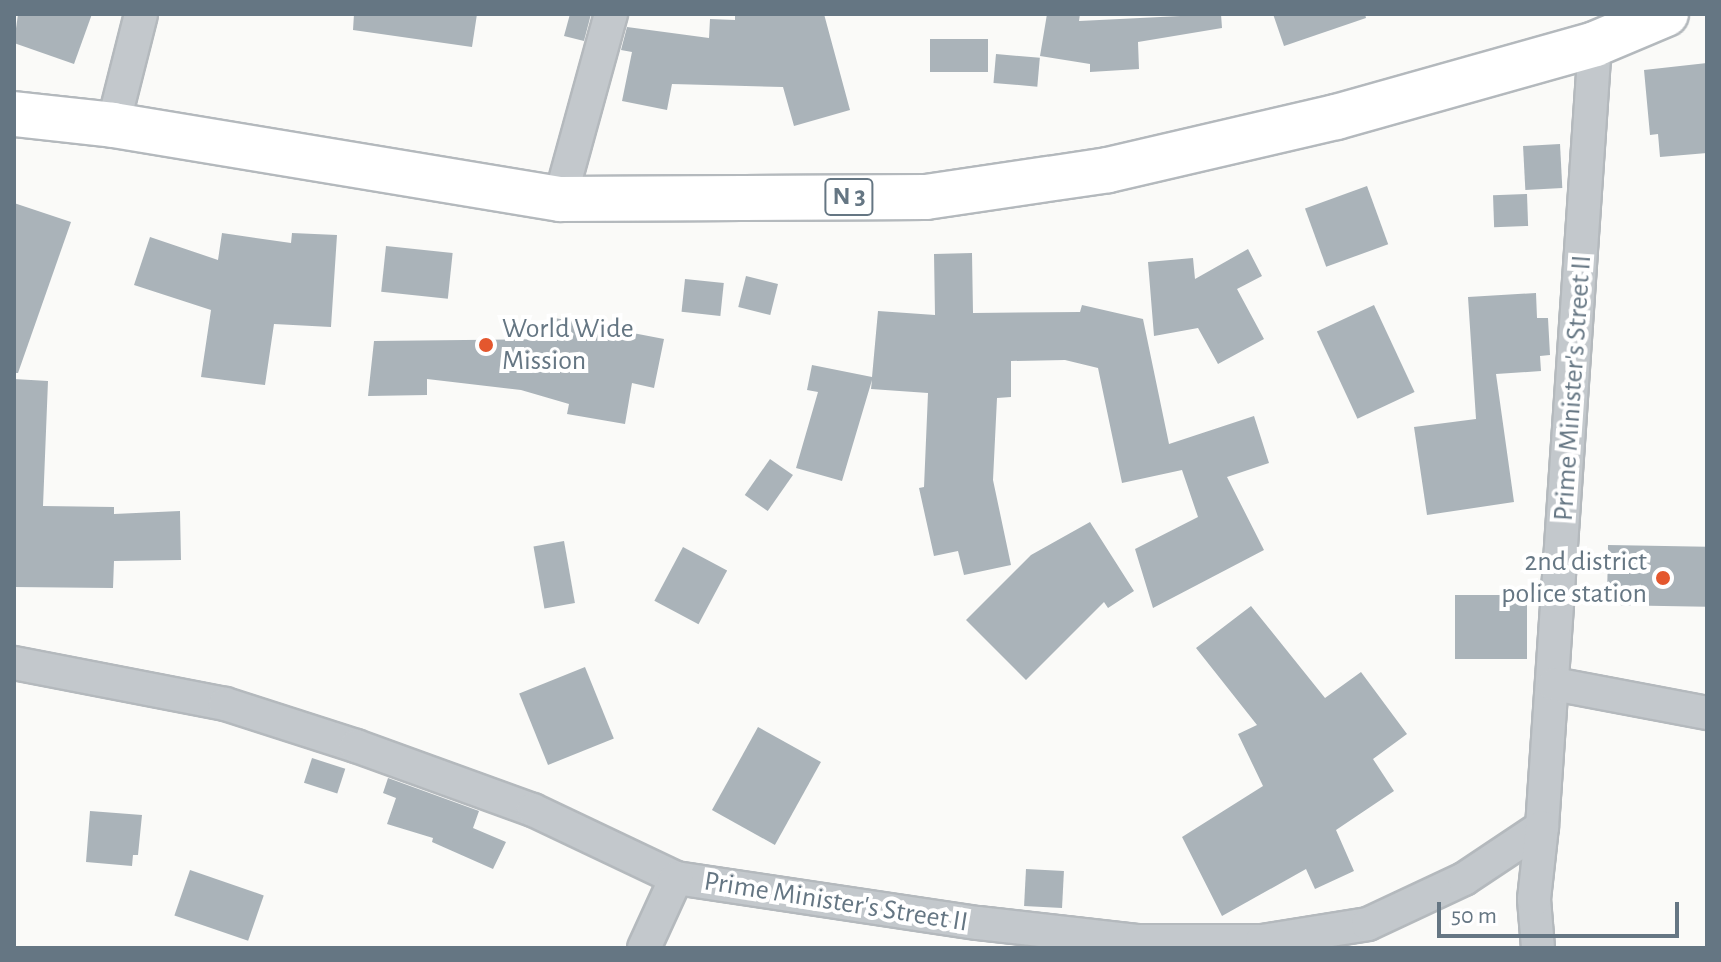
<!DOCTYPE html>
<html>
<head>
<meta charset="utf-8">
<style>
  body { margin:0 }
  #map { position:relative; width:1721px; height:962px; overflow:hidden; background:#fafaf8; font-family:"Alegreya Sans",sans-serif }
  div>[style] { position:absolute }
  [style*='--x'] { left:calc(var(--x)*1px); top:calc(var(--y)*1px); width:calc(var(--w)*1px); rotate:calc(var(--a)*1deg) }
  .building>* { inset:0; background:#aab3b9; transform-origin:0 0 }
  .roads { filter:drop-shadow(2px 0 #b4b9bd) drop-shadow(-2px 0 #b4b9bd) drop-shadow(0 2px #b4b9bd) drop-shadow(0 -2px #b4b9bd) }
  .minor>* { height:32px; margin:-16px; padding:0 16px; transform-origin:16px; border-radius:16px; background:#c3c8cc }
  .trunk>* { height:44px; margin:-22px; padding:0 22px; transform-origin:22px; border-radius:22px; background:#fff }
  .dots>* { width:22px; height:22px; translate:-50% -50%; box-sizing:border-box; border:4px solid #fff; border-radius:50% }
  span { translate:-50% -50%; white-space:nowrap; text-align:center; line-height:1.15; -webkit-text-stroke:8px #fff; paint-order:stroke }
  .shield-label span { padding:2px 6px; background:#fff; border:2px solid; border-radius:6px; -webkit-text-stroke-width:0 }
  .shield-label { font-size:26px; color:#657683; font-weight:700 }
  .poi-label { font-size:28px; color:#657683 }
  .left { translate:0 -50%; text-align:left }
  .right { translate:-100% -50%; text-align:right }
  .street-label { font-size:28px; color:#657683 }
  .frame { position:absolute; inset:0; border:16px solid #657683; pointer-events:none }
  .scale { position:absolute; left:1437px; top:902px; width:242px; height:36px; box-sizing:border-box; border:4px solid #657683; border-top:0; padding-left:10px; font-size:24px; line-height:28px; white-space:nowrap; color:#657683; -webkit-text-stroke:6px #fff; paint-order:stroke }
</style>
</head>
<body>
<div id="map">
  <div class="building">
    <div style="clip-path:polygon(18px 14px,92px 14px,74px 64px,14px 43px)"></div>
    <div style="clip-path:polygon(354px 14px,477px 14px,472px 47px,353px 30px)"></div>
    <div style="clip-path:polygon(570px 14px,591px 14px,584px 41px,564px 36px)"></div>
    <div style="clip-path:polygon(735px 14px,824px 14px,850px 110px,794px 126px,783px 87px,672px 84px,667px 110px,622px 101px,632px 52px,621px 50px,627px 27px,709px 38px,710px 19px,735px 20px)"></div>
    <div style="clip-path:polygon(1047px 14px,1080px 14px,1079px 21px,1221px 14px,1222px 28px,1138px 42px,1139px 69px,1090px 72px,1090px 64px,1040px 56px)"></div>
    <div style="clip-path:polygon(1273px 14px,1365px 14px,1366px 18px,1284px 46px)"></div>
    <div style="left:988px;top:39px;width:33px;height:58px;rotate:90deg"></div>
    <div style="left:996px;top:54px;width:44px;height:29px;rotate:5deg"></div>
    <div style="clip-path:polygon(1707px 63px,1707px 153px,1660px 157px,1658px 134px,1650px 135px,1644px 70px)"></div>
    <div style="left:1560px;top:144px;width:44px;height:37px;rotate:87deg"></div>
    <div style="left:1367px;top:186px;width:62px;height:66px;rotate:70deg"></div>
    <div style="left:1527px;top:194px;width:32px;height:34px;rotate:88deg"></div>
    <div style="clip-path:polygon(14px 203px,71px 222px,18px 373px,14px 373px)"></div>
    <div style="clip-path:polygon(222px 233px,291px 243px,292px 233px,337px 235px,331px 327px,274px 324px,265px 385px,201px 377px,211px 310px,134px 285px,150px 237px,218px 260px)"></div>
    <div style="left:386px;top:246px;width:67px;height:46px;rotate:6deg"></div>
    <div style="clip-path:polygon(1248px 249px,1262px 276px,1237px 289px,1264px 339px,1218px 364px,1198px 328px,1154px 336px,1148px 262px,1193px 258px,1195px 279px)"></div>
    <div style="clip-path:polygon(972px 253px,973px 313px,1080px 312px,1082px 305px,1143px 319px,1169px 444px,1254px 416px,1269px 463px,1227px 477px,1264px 550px,1153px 608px,1135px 549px,1198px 517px,1182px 470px,1122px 483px,1098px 368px,1065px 360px,1011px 361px,1011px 397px,997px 398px,993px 480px,1011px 565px,964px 575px,958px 551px,934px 556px,919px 488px,924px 487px,928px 393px,871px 389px,872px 380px,842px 481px,796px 468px,818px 392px,807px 390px,812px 365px,872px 377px,878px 311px,935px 315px,934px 254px)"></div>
    <div style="left:746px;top:276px;width:33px;height:32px;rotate:14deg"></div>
    <div style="left:685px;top:279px;width:39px;height:33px;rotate:6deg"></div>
    <div style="clip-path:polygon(1536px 293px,1537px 318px,1548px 318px,1550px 355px,1540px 356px,1541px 371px,1496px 374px,1514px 502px,1427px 515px,1414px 427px,1476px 419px,1468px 297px)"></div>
    <div style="left:1374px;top:305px;width:96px;height:63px;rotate:65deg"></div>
    <div style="clip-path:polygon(555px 318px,664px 339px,654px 388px,632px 383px,625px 424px,567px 414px,569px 404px,521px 390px,427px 379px,427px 395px,368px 396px,374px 341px,554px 339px)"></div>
    <div style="clip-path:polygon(14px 379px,48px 381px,43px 506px,114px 507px,114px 514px,180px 511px,181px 560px,114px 561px,113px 588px,14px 587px)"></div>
    <div style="left:770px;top:459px;width:28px;height:44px;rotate:35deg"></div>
    <div style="clip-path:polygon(1090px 522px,1134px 591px,1108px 608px,1104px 602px,1026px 680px,966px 620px,1031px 555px)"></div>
    <div style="left:564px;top:541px;width:63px;height:31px;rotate:80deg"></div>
    <div style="left:1608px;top:545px;width:99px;height:60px;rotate:1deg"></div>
    <div style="left:683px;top:547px;width:50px;height:61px;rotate:28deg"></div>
    <div style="left:1527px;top:595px;width:64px;height:72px;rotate:90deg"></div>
    <div style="clip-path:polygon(1251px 606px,1325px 698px,1361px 672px,1407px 734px,1373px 759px,1394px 791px,1336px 830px,1354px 871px,1315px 889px,1306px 869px,1222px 916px,1182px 837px,1263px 786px,1238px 734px,1257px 725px,1196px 648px)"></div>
    <div style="left:585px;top:667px;width:77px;height:71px;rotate:68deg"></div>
    <div style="left:758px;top:727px;width:72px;height:95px;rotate:29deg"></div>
    <div style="left:312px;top:758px;width:35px;height:26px;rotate:18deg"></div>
    <div style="clip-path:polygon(388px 778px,479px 811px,473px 828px,506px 842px,493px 869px,432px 842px,433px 838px,387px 824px,396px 798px,383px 793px)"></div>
    <div style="clip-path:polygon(90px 811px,142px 815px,138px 855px,133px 855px,132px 866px,86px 862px)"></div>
    <div style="left:1026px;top:869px;width:38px;height:37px;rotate:3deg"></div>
    <div style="left:190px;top:870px;width:78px;height:48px;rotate:19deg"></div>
  </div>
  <div class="roads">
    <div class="minor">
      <div style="--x:113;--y:125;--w:114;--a:-75.8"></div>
      <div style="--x:560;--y:199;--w:192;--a:-74.6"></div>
      <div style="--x:14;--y:663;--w:215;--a:11"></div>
      <div style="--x:225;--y:704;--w:138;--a:17.8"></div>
      <div style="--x:356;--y:746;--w:188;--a:19.9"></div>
      <div style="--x:533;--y:810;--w:158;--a:25.4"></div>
      <div style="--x:676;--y:878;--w:305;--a:8.5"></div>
      <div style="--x:978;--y:923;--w:162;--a:6.4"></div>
      <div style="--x:1139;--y:941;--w:123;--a:0"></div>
      <div style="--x:1262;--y:941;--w:107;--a:-9.1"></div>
      <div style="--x:1368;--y:924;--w:106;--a:-25.1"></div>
      <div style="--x:1464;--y:879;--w:94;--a:-33.7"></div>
      <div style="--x:1542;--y:827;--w:785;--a:-86.13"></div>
      <div style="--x:1554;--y:684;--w:156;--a:10.7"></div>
      <div style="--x:644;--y:948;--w:77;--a:-65.4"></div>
      <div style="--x:1538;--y:948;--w:49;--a:-94.7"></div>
      <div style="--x:1534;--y:899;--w:72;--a:-83.7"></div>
    </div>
    <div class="trunk">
      <div style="--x:14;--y:114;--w:100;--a:6.3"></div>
      <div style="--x:113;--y:125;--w:453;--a:9.4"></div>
      <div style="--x:560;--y:199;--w:366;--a:-0.3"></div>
      <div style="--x:926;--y:197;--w:184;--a:-8.4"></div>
      <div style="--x:1108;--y:170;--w:234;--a:-13.1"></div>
      <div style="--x:1336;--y:117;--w:269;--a:-15.7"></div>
      <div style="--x:1595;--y:44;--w:77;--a:-22.9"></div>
    </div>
  </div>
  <div class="dots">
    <div style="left:486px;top:345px;background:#e4572e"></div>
    <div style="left:1663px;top:578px;background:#e4572e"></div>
  </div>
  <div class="shield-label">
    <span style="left:849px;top:197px">N 3</span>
  </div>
  <div class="poi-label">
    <span class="left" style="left:502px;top:345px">World Wide<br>Mission</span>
    <span class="right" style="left:1647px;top:578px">2nd district<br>police station</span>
  </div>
  <div class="street-label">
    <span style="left:1573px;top:388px;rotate:-86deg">Prime Minister's Street II</span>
    <span style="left:836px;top:902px;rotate:9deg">Prime Minister's Street II</span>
  </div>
  <div class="frame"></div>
  <div class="scale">50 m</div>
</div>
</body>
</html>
